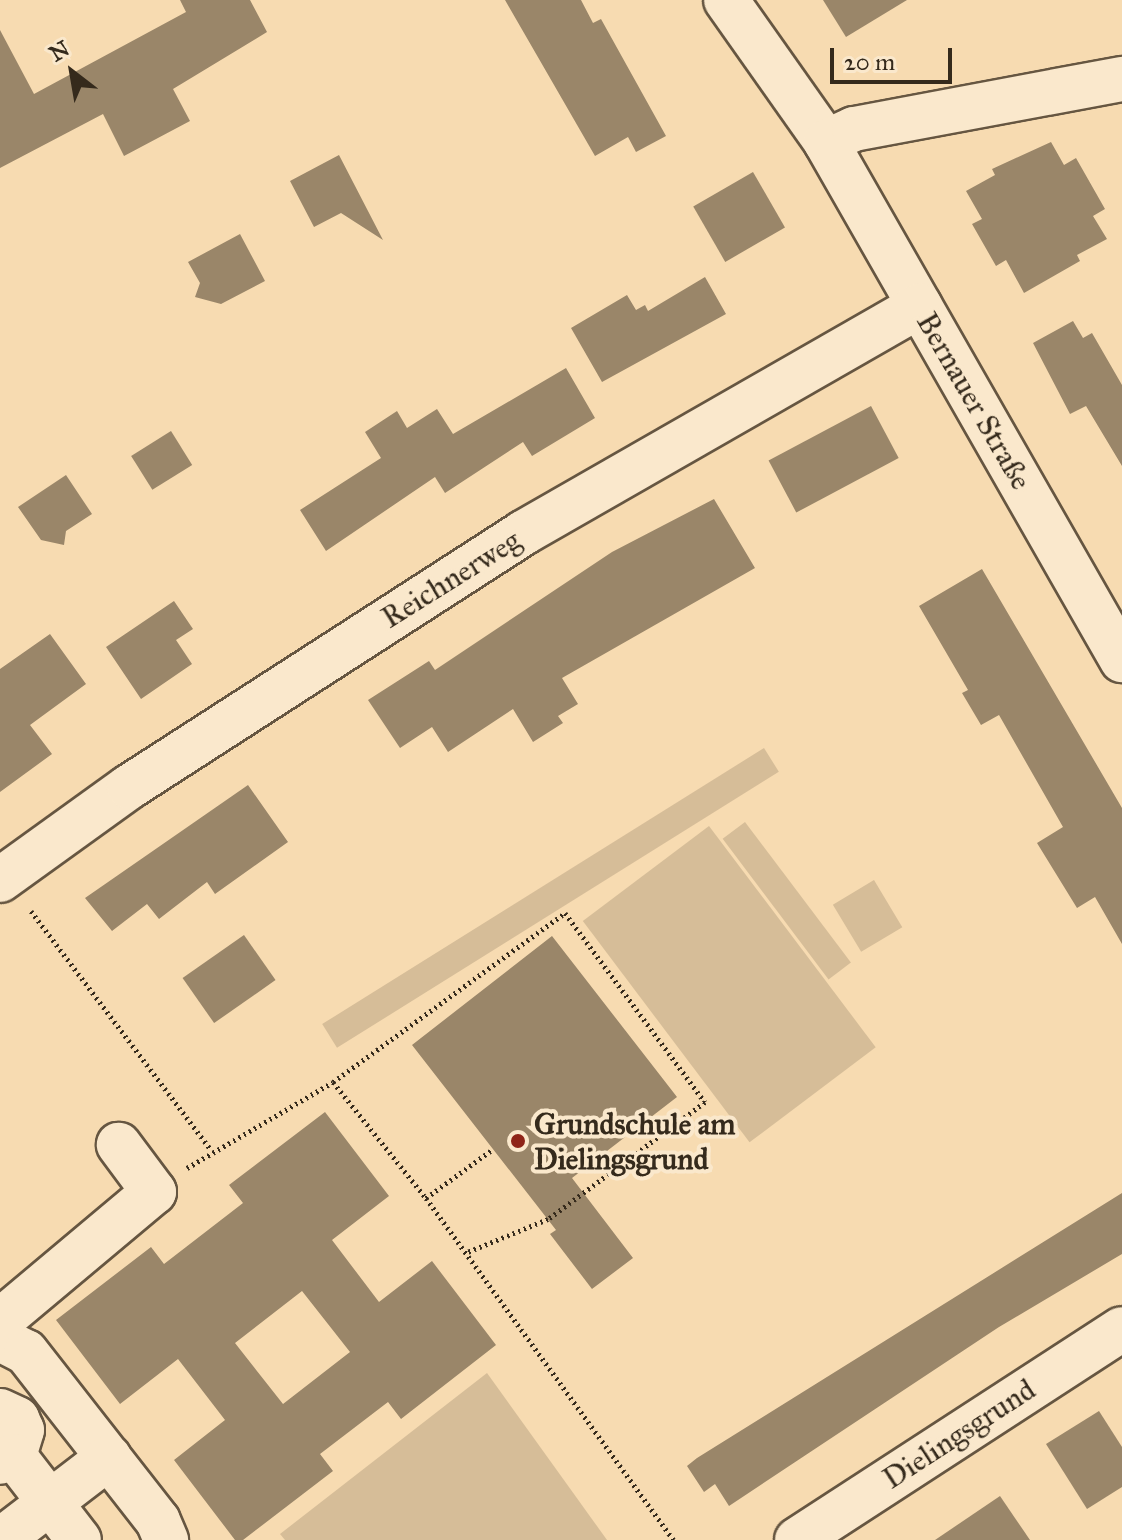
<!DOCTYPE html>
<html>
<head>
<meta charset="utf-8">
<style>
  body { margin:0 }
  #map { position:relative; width:1122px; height:1540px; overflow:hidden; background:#f7dbb1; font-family:"IM FELL Great Primer",serif }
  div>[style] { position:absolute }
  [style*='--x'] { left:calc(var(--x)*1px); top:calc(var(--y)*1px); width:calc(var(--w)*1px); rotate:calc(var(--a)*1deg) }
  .green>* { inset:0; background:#d6bd98; transform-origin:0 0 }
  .building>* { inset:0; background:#9a8669; transform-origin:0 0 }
  .path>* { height:5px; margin-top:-2.5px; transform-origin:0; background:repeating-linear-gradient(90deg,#352a1c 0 2px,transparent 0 6px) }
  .roads { filter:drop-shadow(2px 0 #665641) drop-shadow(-2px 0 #665641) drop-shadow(0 2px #665641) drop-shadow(0 -2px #665641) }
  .minor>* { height:44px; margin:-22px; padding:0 22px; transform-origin:22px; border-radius:22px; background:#fae8cc }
  .dots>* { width:22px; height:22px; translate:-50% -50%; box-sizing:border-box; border:4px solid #fae8cc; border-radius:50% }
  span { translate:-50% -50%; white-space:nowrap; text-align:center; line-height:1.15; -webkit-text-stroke:8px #fae8cc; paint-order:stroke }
  .street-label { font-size:30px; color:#352a1c }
  .poi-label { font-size:30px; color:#352a1c; font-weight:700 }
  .left { translate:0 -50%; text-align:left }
  .north { position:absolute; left:32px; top:32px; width:80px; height:80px; -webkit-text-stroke:6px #fae8cc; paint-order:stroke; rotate:329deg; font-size:22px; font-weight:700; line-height:32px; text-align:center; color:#352a1c }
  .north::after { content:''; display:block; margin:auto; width:28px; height:36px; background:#352a1c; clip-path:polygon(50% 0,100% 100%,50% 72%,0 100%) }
  .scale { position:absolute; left:830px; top:48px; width:122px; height:36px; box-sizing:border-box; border:4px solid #352a1c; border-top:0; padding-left:10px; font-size:24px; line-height:28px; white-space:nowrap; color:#352a1c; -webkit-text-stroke:6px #fae8cc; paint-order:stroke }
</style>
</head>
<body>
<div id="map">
  <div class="green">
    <div style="left:764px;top:748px;width:28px;height:521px;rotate:58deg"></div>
    <div style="left:745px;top:822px;width:176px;height:28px;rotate:53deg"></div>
    <div style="left:709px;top:826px;width:277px;height:158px;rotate:53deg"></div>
    <div style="left:874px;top:880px;width:55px;height:48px;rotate:59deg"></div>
    <div style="clip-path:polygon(487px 1373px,607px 1540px,285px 1540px,280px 1534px)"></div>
  </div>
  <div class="building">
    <div style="clip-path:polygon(180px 0,250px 0,267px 32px,173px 89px,190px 121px,124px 156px,103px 114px,0 168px,0 30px,34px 94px,186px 12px)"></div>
    <div style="clip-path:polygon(505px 0,581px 0,593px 23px,601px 19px,666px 136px,636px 152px,628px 137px,595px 156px)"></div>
    <div style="clip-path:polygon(823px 0,907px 0,846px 37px)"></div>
    <div style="clip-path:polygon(1051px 142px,1064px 165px,1076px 158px,1105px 209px,1093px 216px,1107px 239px,1077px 255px,1080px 261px,1024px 293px,1006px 260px,996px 266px,972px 224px,982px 219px,966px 191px,995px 175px,992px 169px)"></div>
    <div style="clip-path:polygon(339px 155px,383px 240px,341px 213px,314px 227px,290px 181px)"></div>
    <div style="left:753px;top:172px;width:64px;height:69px;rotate:60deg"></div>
    <div style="clip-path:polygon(240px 234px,265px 281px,221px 304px,195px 297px,200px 283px,188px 262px)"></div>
    <div style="clip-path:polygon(705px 277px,726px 314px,602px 382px,571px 328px,627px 295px,636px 310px,645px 305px,648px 311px)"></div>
    <div style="clip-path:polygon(1073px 321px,1083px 338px,1092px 333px,1122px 385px,1122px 466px,1086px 406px,1070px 414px,1033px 343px)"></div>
    <div style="clip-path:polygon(566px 368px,595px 418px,532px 456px,523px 442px,445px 493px,435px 477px,326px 551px,300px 510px,381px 458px,365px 432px,397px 411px,407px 428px,437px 409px,453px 434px)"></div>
    <div style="left:871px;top:406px;width:59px;height:116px;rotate:62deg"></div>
    <div style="left:171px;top:431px;width:40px;height:47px;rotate:58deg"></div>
    <div style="clip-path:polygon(66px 475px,92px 514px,66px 531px,64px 545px,41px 540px,18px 507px)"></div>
    <div style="clip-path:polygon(714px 499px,755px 568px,562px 678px,578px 704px,558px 716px,563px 723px,533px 742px,513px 709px,448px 752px,432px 727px,400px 748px,368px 700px,429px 661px,435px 670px,612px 552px)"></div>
    <div style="clip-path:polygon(982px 569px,1122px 808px,1122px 944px,1095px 897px,1077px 908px,1037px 843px,1063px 827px,999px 715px,981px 725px,962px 693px,968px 690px,919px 606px)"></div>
    <div style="clip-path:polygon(174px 601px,193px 629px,176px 640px,192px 664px,141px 699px,106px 647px)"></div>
    <div style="clip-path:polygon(50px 634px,86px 684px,30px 725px,52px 754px,0 792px,0 669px)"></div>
    <div style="clip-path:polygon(248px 785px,288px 842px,215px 894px,207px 882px,159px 919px,147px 904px,112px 931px,85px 898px)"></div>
    <div style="left:244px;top:935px;width:55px;height:75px;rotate:55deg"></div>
    <div style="clip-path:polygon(552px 936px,677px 1097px,572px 1178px,633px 1258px,592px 1289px,550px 1234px,556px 1230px,412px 1045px)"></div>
    <div style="clip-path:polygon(evenodd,325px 1112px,389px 1196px,332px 1240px,379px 1302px,432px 1261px,496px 1345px,401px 1419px,388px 1402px,320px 1454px,333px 1471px,243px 1540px,235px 1540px,174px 1460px,225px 1420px,178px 1359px,120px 1404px,56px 1320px,151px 1247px,164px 1264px,243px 1203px,229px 1185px,325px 1112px,302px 1291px,350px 1352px,283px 1404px,235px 1343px,302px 1291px)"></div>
    <div style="clip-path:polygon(1122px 1193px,1122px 1254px,999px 1327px,729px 1506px,715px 1484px,704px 1492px,687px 1466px,697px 1458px)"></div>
    <div style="clip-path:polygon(1099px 1411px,1122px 1447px,1122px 1487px,1087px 1509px,1046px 1444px)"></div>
    <div style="clip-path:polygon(1000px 1496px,1030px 1540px,935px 1540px)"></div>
  </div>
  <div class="path">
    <div style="--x:31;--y:911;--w:299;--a:53"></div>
    <div style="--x:333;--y:1082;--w:287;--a:-36.1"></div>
    <div style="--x:565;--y:913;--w:235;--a:53.5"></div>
    <div style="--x:705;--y:1102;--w:196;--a:143.3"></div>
    <div style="--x:548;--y:1219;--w:90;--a:157.7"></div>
    <div style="--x:187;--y:1168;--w:169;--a:-30.5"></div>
    <div style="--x:333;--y:1082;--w:149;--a:51.3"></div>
    <div style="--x:426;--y:1198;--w:422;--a:54.1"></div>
    <div style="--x:426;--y:1198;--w:83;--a:-36.2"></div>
  </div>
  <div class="roads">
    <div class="minor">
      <div style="--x:726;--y:0;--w:174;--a:54.8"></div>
      <div style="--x:826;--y:142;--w:597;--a:60.26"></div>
      <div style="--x:826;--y:142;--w:31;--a:-25"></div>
      <div style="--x:854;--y:129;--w:273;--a:-10.6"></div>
      <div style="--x:0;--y:880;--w:159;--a:-35.8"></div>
      <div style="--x:129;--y:787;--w:469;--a:-32.8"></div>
      <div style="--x:523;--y:533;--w:457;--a:-29.8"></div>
      <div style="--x:0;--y:1321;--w:201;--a:-40"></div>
      <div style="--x:154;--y:1192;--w:59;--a:-126.7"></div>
      <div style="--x:0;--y:1339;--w:29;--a:27"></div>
      <div style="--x:26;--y:1352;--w:214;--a:52"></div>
      <div style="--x:158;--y:1521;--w:21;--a:67"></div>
      <div style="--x:0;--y:1411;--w:19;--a:25"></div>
      <div style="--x:17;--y:1419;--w:12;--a:66"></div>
      <div style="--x:22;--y:1430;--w:27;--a:107"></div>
      <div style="--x:14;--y:1456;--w:15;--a:157"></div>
      <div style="--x:14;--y:1456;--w:106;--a:52.3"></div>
      <div style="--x:1;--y:1540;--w:136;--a:-37.5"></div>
      <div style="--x:797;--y:1540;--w:387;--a:-33"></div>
    </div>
  </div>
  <div class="dots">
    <div style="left:518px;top:1141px;background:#8f2418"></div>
  </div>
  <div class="street-label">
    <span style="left:974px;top:401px;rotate:60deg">Bernauer Straße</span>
    <span style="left:451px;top:579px;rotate:-32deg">Reichnerweg</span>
    <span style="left:959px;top:1434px;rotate:-33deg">Dielingsgrund</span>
  </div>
  <div class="poi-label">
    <span class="left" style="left:534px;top:1141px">Grundschule am<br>Dielingsgrund</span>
  </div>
  <div class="north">N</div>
  <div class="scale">20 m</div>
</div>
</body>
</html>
